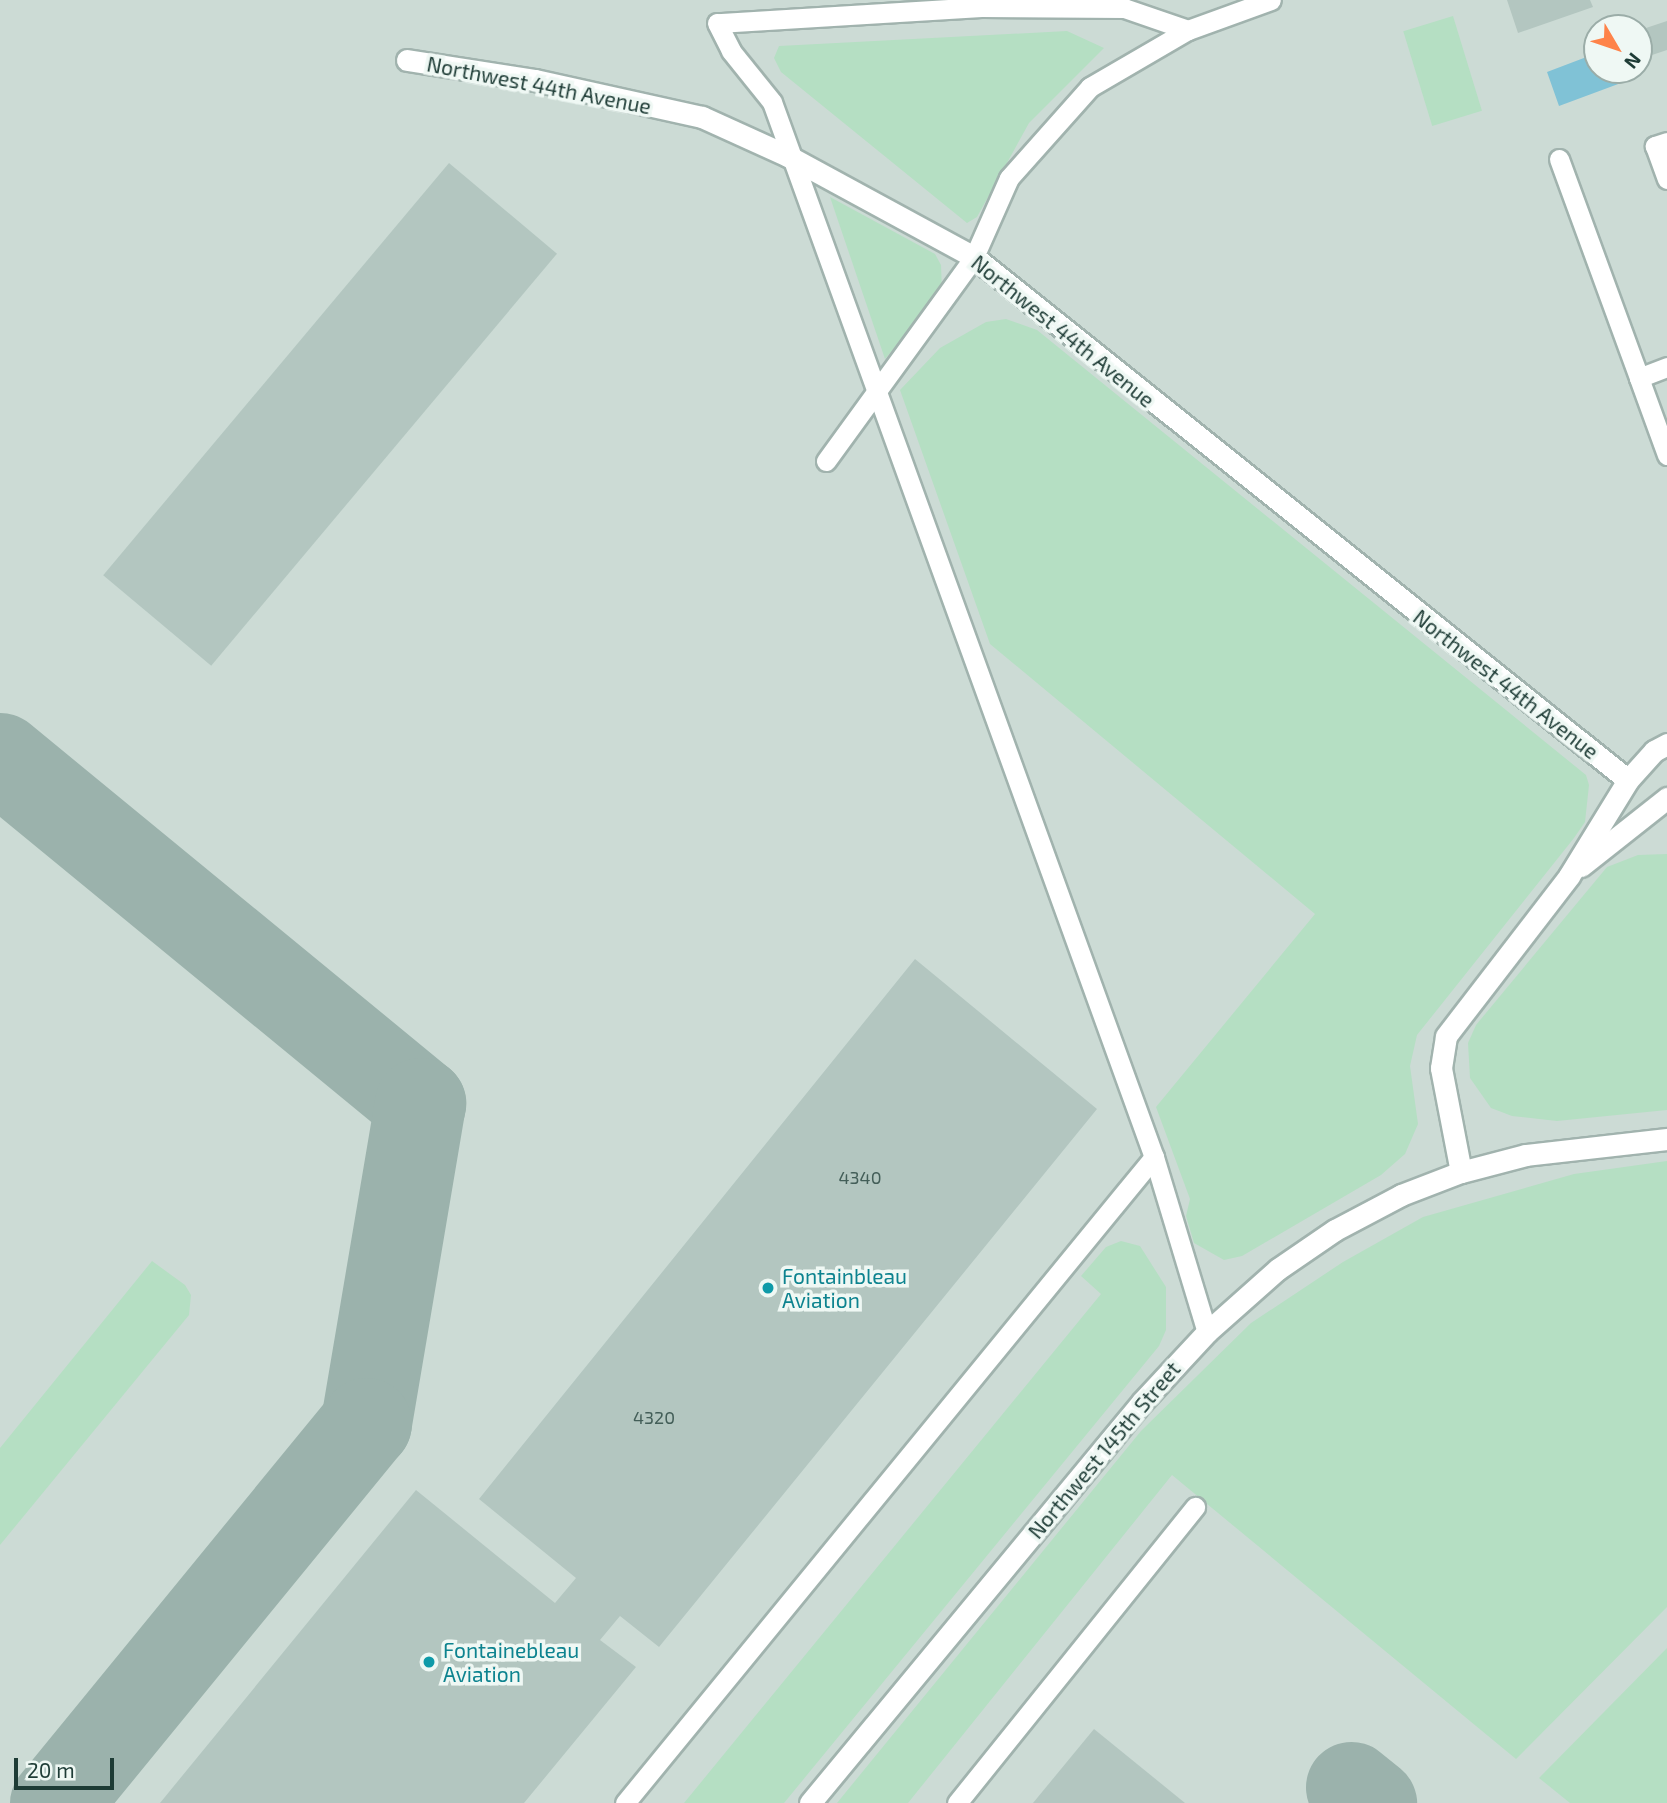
<!DOCTYPE html>
<html>
<head>
<meta charset="utf-8">
<style>
  body { margin:0 }
  #map { position:relative; width:1667px; height:1803px; overflow:hidden; background:#deebe6; font-family:"Exo 2",sans-serif }
  div>[style] { position:absolute }
  [style*='--x'] { left:calc(var(--x)*1px); top:calc(var(--y)*1px); width:calc(var(--w)*1px); rotate:calc(var(--a)*1deg) }
  .built>* { inset:0; background:#ccdbd5 }
  .green>* { inset:0; background:#b5dfc3; transform-origin:0 0 }
  .water>* { inset:0; background:#80c2d6 }
  .taxiway>* { height:91px; margin:-45.5px; padding:0 45.5px; transform-origin:45.5px; border-radius:45.5px; background:#9bb2ac }
  .building>* { inset:0; background:#b3c6c0; transform-origin:0 0 }
  .roads { filter:drop-shadow(2px 0 #a1b3ae) drop-shadow(-2px 0 #a1b3ae) drop-shadow(0 2px #a1b3ae) drop-shadow(0 -2px #a1b3ae) }
  .service>* { height:19px; margin:-9.5px; padding:0 9.5px; transform-origin:9.5px; border-radius:9.5px; background:#fff }
  .minor>* { height:21px; margin:-10.5px; padding:0 10.5px; transform-origin:10.5px; border-radius:10.5px; background:#fff }
  .tertiary>* { height:21px; margin:-10.5px; padding:0 10.5px; transform-origin:10.5px; border-radius:10.5px; background:#fff }
  .dots>* { width:19px; height:19px; translate:-50% -50%; box-sizing:border-box; border:4px solid #eff8f4; border-radius:50% }
  span { translate:-50% -50%; white-space:nowrap; text-align:center; line-height:1.15; -webkit-text-stroke:7px #eff8f4; paint-order:stroke }
  .number-label { font-size:18px; color:#435e58 }
  .number-label span { -webkit-text-stroke-width:0 }
  .street-label { font-size:21px; color:#1e3c36 }
  .culture-label { font-size:21px; color:#0d838f }
  .left { translate:0 -50%; text-align:left }
  .north { position:absolute; left:1583px; top:14px; width:70px; height:70px; box-sizing:border-box; background:#eff8f4; border:2px solid #9bada8; border-radius:50%; rotate:129deg; font-size:19px; font-weight:700; line-height:28px; text-align:center; color:#1e3c36 }
  .north::after { content:''; display:block; margin:auto; width:24px; height:32px; background:#fe8349; clip-path:polygon(50% 0,100% 100%,50% 72%,0 100%) }
  .scale { position:absolute; left:14px; top:1758px; width:100px; height:32px; box-sizing:border-box; border:4px solid #1e3c36; border-top:0; padding-left:9px; font-size:21px; line-height:24px; white-space:nowrap; color:#1e3c36; -webkit-text-stroke:5px #eff8f4; paint-order:stroke }
</style>
</head>
<body>
<div id="map">
  <div class="built">
    <div style="clip-path:polygon(evenodd,0 0,1667px 0,1667px 1803px,0 1803px,0 0,1597px 28px,1639px 28px,1639px 70px,1597px 70px,1597px 28px)"></div>
  </div>
  <div class="green">
    <div style="left:1453px;top:16px;width:99px;height:52px;rotate:73deg"></div>
    <div style="clip-path:polygon(1067px 31px,1104px 48px,1029px 123px,977px 217px,967px 223px,781px 72px,774px 58px,779px 46px)"></div>
    <div style="clip-path:polygon(830px 197px,935px 254px,941px 265px,942px 292px,885px 359px)"></div>
    <div style="clip-path:polygon(1006px 319px,1037px 330px,1586px 775px,1589px 785px,1585px 822px,1574px 838px,1417px 1035px,1410px 1066px,1418px 1124px,1405px 1154px,1381px 1175px,1242px 1256px,1224px 1260px,1194px 1243px,1186px 1216px,1190px 1199px,1156px 1107px,1315px 914px,990px 644px,900px 390px,940px 348px,986px 322px)"></div>
    <div style="clip-path:polygon(1667px 854px,1667px 1110px,1557px 1121px,1512px 1116px,1491px 1108px,1470px 1078px,1468px 1043px,1476px 1025px,1607px 867px,1638px 855px)"></div>
    <div style="clip-path:polygon(1667px 1161px,1667px 1607px,1516px 1759px,1172px 1475px,908px 1803px,837px 1803px,1141px 1431px,1251px 1323px,1343px 1262px,1423px 1217px,1574px 1174px)"></div>
    <div style="clip-path:polygon(1121px 1241px,1140px 1246px,1166px 1287px,1166px 1330px,1159px 1346px,784px 1803px,684px 1803px,1101px 1294px,1081px 1276px,1106px 1247px)"></div>
    <div style="clip-path:polygon(152px 1261px,185px 1285px,191px 1295px,189px 1315px,0 1545px,0 1448px)"></div>
    <div style="clip-path:polygon(1667px 1648px,1667px 1803px,1570px 1803px,1539px 1778px)"></div>
  </div>
  <div class="water">
    <div style="clip-path:polygon(1597px 53px,1597px 70px,1625px 70px,1629px 80px,1559px 106px,1547px 72px)"></div>
  </div>
  <div class="taxiway">
    <div style="--x:0;--y:758;--w:544;--a:39.4"></div>
    <div style="--x:420;--y:1103;--w:325;--a:99.6"></div>
    <div style="--x:366;--y:1423;--w:491;--a:129.3"></div>
    <div style="--x:1351;--y:1787;--w:26;--a:39"></div>
  </div>
  <div class="building">
    <div style="clip-path:polygon(1507px 0,1590px 0,1593px 7px,1518px 33px)"></div>
    <div style="clip-path:polygon(1667px 21px,1667px 50px,1652px 55px,1643px 29px)"></div>
    <div style="left:449px;top:163px;width:141px;height:538px;rotate:40deg"></div>
    <div style="clip-path:polygon(915px 959px,1097px 1109px,659px 1647px,620px 1616px,600px 1640px,636px 1667px,524px 1803px,160px 1803px,416px 1490px,555px 1603px,576px 1578px,479px 1499px)"></div>
    <div style="clip-path:polygon(1094px 1729px,1185px 1803px,1033px 1803px)"></div>
  </div>
  <div class="roads">
    <div class="service">
      <div style="--x:1188;--y:30;--w:68;--a:-161"></div>
      <div style="--x:1124;--y:8;--w:143;--a:-179.6"></div>
      <div style="--x:981;--y:7;--w:264;--a:176.5"></div>
      <div style="--x:717;--y:23;--w:31;--a:63"></div>
      <div style="--x:731;--y:51;--w:65;--a:51.2"></div>
      <div style="--x:772;--y:102;--w:1122;--a:70.1"></div>
      <div style="--x:1154;--y:1157;--w:183;--a:73.2"></div>
      <div style="--x:1667;--y:142;--w:13;--a:162"></div>
      <div style="--x:1655;--y:146;--w:35;--a:70"></div>
      <div style="--x:1559;--y:159;--w:233;--a:69.9"></div>
      <div style="--x:1667;--y:367;--w:30;--a:159"></div>
      <div style="--x:1639;--y:378;--w:82;--a:70"></div>
      <div style="--x:826;--y:461;--w:252;--a:-54"></div>
      <div style="--x:974;--y:257;--w:86;--a:-66.1"></div>
      <div style="--x:1009;--y:178;--w:122;--a:-48.3"></div>
      <div style="--x:1090;--y:87;--w:113;--a:-30.2"></div>
      <div style="--x:1188;--y:30;--w:88;--a:-19.9"></div>
      <div style="--x:625;--y:1803;--w:835;--a:-50.69"></div>
      <div style="--x:957;--y:1803;--w:380;--a:-51.2"></div>
    </div>
    <div class="minor">
      <div style="--x:407;--y:60;--w:130;--a:8.9"></div>
      <div style="--x:535;--y:80;--w:171;--a:12.5"></div>
      <div style="--x:702;--y:117;--w:94;--a:24.4"></div>
      <div style="--x:788;--y:156;--w:212;--a:28.5"></div>
      <div style="--x:974;--y:257;--w:837;--a:38.65"></div>
      <div style="--x:1581;--y:866;--w:110;--a:-38.3"></div>
      <div style="--x:1461;--y:1172;--w:106;--a:-100.9"></div>
      <div style="--x:1441;--y:1068;--w:32;--a:-81"></div>
      <div style="--x:1446;--y:1036;--w:202;--a:-52.4"></div>
      <div style="--x:1569;--y:876;--w:113;--a:-58.4"></div>
      <div style="--x:1628;--y:780;--w:39;--a:-48"></div>
      <div style="--x:1654;--y:751;--w:15;--a:-28"></div>
    </div>
    <div class="tertiary">
      <div style="--x:810;--y:1803;--w:521;--a:-50.38"></div>
      <div style="--x:1142;--y:1402;--w:96;--a:-47.1"></div>
      <div style="--x:1207;--y:1332;--w:95;--a:-41.6"></div>
      <div style="--x:1278;--y:1269;--w:69;--a:-34.4"></div>
      <div style="--x:1335;--y:1230;--w:75;--a:-27.9"></div>
      <div style="--x:1401;--y:1195;--w:64;--a:-21"></div>
      <div style="--x:1461;--y:1172;--w:67;--a:-14.7"></div>
      <div style="--x:1526;--y:1155;--w:142;--a:-6.5"></div>
    </div>
  </div>
  <div class="dots">
    <div style="left:768px;top:1288px;background:#0f9aa8"></div>
    <div style="left:429px;top:1662px;background:#0f9aa8"></div>
  </div>
  <div class="number-label">
    <span style="left:860px;top:1177px">4340</span>
    <span style="left:654px;top:1417px">4320</span>
  </div>
  <div class="street-label">
    <span style="left:539px;top:85px;rotate:11deg">Northwest 44th Avenue</span>
    <span style="left:1063px;top:331px;rotate:39deg">Northwest 44th Avenue</span>
    <span style="left:1506px;top:684px;rotate:38deg">Northwest 44th Avenue</span>
    <span style="left:1104px;top:1450px;rotate:-50deg">Northwest 145th Street</span>
  </div>
  <div class="culture-label">
    <span class="left" style="left:782px;top:1288px">Fontainbleau<br>Aviation</span>
    <span class="left" style="left:443px;top:1662px">Fontainebleau<br>Aviation</span>
  </div>
  <div class="north">N</div>
  <div class="scale">20 m</div>
</div>
</body>
</html>
